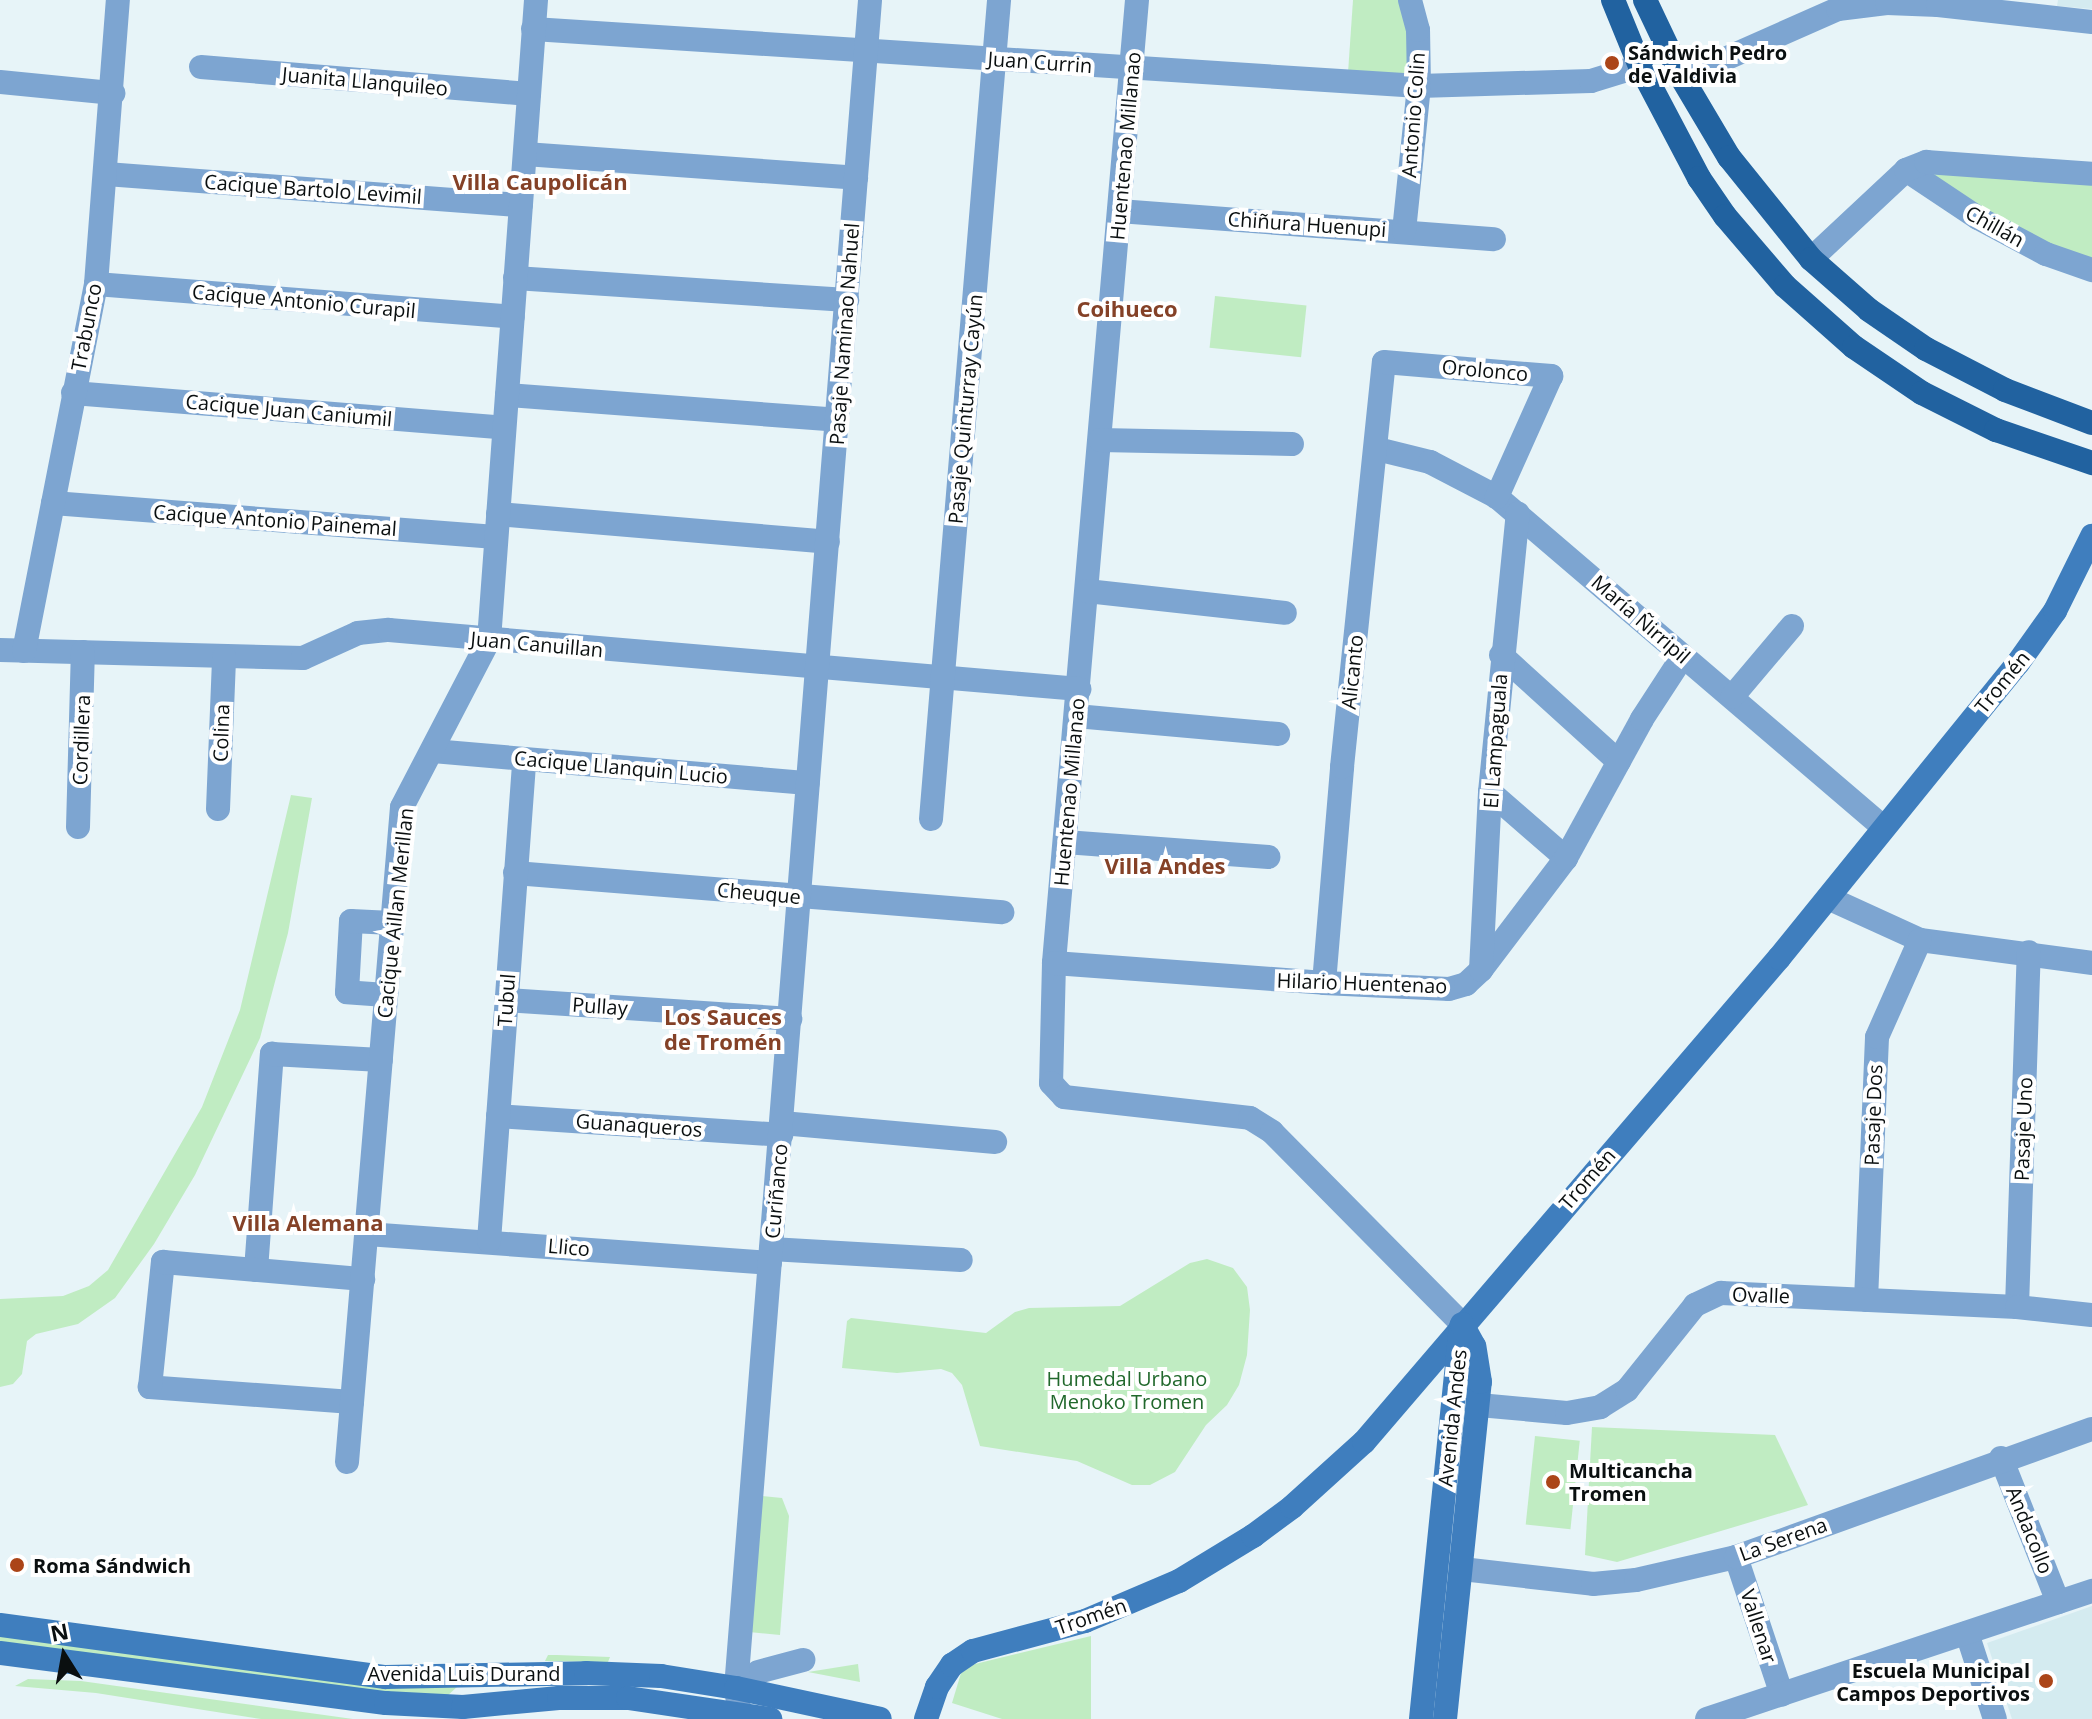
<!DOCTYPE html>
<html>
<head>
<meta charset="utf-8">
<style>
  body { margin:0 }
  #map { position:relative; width:2092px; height:1719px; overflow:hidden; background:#e7f4f8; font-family:"Open Sans",sans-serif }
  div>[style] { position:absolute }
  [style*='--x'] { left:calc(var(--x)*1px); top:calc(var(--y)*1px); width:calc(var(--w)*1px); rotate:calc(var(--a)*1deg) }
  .built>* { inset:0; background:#d4ebf0 }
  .green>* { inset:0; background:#c0ecc2; transform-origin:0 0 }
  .street>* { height:24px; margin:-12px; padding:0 12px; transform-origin:12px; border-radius:12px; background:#7da5d1 }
  .secondary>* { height:24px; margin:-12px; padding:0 12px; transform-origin:12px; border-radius:12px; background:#3f7ebe }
  .primary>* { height:24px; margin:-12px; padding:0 12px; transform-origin:12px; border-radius:12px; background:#2162a0 }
  .dots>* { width:22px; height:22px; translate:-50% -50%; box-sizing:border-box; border:4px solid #fff; border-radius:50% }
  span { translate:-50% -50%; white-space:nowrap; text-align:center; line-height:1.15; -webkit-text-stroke:8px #fff; paint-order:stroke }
  .poi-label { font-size:20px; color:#0a0f10; font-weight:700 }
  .left { translate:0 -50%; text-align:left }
  .right { translate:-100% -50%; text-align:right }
  .street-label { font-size:20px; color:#0a0f10 }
  .park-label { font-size:20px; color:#21682c }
  .neighbourhood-label { font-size:22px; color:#844127; font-weight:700 }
  .north { position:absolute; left:24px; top:1615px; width:80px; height:80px; -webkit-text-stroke:6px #fff; paint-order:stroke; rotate:349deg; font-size:22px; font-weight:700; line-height:32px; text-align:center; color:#0a0f10 }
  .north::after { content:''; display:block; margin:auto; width:28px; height:36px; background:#0a0f10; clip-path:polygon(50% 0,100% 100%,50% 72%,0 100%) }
</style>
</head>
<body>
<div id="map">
  <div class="built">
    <div style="clip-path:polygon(2058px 0,2092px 0,2092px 9px,2057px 6px)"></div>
    <div style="clip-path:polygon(2092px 1606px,2092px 1719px,2012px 1719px,1987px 1643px)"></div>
  </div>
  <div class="green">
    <div style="clip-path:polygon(1353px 0,1402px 0,1410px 29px,1411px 77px,1348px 73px)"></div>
    <div style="clip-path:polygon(1932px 169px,2092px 185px,2092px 260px,2064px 252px,1930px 181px)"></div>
    <div style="left:1215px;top:296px;width:92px;height:52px;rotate:6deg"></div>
    <div style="clip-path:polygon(291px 795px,312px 798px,288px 933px,260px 1038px,195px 1175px,154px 1244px,115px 1298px,78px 1324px,36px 1334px,27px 1341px,22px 1374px,13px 1384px,0 1387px,0 1299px,63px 1296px,89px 1286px,108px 1270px,202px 1107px,240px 1010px)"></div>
    <div style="clip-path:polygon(1207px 1259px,1233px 1268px,1247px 1287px,1250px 1310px,1247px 1355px,1239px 1385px,1227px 1405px,1206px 1425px,1175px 1472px,1150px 1485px,1132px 1485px,1077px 1461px,980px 1446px,962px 1385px,952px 1373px,941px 1369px,897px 1373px,842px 1368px,847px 1321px,851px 1318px,986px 1333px,1015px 1312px,1029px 1308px,1120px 1306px,1190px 1263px)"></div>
    <div style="clip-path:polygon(1592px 1427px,1775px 1435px,1808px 1505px,1617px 1562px,1585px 1555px)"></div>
    <div style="left:1535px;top:1436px;width:45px;height:89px;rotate:6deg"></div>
    <div style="clip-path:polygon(762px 1496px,782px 1498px,789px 1516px,780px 1635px,749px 1632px)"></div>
    <div style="clip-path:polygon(0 1636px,458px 1686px,446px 1697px,385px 1696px,0 1646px)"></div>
    <div style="clip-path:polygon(1091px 1636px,1091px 1719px,1002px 1719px,952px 1703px,961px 1673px,975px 1664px)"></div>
    <div style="clip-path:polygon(548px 1655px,557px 1655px,610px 1657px,608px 1662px,545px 1661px)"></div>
    <div style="clip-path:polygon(858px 1664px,860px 1682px,808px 1672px)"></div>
    <div style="clip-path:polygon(28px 1679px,81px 1681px,353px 1719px,261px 1719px,96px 1693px,15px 1686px)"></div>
  </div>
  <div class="street">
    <div style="--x:1137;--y:0;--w:967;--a:94.93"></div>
    <div style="--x:1054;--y:963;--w:120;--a:91.4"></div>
    <div style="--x:1051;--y:1083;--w:19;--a:47"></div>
    <div style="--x:1064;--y:1097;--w:187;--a:6.4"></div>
    <div style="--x:1250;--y:1118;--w:26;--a:32"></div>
    <div style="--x:1272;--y:1132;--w:270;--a:45.3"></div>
    <div style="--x:533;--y:29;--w:888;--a:3.68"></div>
    <div style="--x:1419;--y:86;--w:172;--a:-1.7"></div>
    <div style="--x:1591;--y:81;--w:51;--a:-17"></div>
    <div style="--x:201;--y:67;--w:329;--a:4.7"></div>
    <div style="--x:1682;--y:78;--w:171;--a:-23.9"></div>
    <div style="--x:1838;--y:9;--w:49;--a:-7"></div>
    <div style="--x:1887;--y:3;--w:51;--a:2.2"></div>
    <div style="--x:1938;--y:5;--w:155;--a:6.3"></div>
    <div style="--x:0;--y:82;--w:114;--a:5.6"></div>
    <div style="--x:525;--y:154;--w:332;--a:4.1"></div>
    <div style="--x:1906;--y:170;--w:87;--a:33.7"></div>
    <div style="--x:1978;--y:218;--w:77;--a:27.9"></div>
    <div style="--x:2046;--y:254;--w:49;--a:19.2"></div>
    <div style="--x:106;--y:174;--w:416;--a:4.3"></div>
    <div style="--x:1119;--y:211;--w:376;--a:4.3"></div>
    <div style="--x:1404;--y:231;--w:146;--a:-84.1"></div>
    <div style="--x:1419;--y:86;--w:56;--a:-91"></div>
    <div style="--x:1418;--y:30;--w:31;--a:-105"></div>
    <div style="--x:1811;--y:259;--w:130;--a:-43.1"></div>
    <div style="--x:1906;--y:170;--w:22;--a:-22"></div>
    <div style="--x:1926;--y:162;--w:166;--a:4.1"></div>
    <div style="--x:515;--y:278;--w:333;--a:3.8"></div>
    <div style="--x:96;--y:284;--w:418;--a:4.5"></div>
    <div style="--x:73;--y:393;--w:432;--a:4.6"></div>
    <div style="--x:507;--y:395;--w:331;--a:4.3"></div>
    <div style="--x:1100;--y:440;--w:192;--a:1.2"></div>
    <div style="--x:1377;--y:449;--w:55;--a:13.8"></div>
    <div style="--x:1430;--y:462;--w:76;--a:27.6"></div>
    <div style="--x:1497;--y:497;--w:508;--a:40.53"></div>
    <div style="--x:53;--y:503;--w:444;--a:4.4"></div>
    <div style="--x:498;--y:514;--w:331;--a:4.8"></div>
    <div style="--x:1087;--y:591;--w:199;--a:6.3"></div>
    <div style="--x:0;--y:650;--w:303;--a:1.5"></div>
    <div style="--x:303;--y:658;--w:60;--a:-24.4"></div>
    <div style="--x:358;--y:633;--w:31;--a:-6"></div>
    <div style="--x:389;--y:630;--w:693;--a:4.89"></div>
    <div style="--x:24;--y:651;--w:374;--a:-78.9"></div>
    <div style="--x:96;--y:284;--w:285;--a:-85.6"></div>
    <div style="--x:1501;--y:655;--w:159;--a:42.2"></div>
    <div style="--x:1732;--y:697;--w:93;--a:-49.8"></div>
    <div style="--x:1076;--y:716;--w:203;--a:5.1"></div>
    <div style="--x:433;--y:751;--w:376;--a:4.9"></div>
    <div style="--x:1490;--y:792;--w:101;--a:41"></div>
    <div style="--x:218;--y:809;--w:152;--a:-87.7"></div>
    <div style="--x:931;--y:819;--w:822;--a:-85.25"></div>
    <div style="--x:78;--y:827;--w:175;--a:-88.4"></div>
    <div style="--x:1065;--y:842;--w:204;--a:4.2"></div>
    <div style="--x:515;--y:873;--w:489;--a:4.6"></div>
    <div style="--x:1828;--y:898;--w:101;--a:24.5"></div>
    <div style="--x:1920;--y:940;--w:174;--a:7.6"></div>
    <div style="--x:1054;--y:963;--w:271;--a:4.2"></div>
    <div style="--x:1324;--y:983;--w:125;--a:2.7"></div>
    <div style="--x:1449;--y:989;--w:18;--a:-16"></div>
    <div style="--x:1466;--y:984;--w:21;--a:-43"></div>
    <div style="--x:1481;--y:970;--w:141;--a:-52.8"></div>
    <div style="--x:1566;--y:858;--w:158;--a:-61.3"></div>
    <div style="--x:1642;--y:719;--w:75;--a:-56.9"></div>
    <div style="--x:1481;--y:970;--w:178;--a:-87.1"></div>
    <div style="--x:1490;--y:792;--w:280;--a:-84.3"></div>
    <div style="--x:1324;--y:983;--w:217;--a:-85.2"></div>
    <div style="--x:1342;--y:767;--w:407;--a:-84.1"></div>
    <div style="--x:1384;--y:362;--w:168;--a:4.8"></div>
    <div style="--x:1551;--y:376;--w:133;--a:114.1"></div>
    <div style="--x:386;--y:995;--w:39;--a:-176"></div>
    <div style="--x:347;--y:992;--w:71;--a:-86.8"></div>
    <div style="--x:351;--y:921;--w:41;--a:2.8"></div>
    <div style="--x:506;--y:1000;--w:285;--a:3.8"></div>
    <div style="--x:498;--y:1116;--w:284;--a:3.8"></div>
    <div style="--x:782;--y:1123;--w:214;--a:5.1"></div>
    <div style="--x:367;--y:1234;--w:404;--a:4.1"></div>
    <div style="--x:489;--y:1241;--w:483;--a:-85.8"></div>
    <div style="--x:771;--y:1249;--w:190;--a:3.3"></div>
    <div style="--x:256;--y:1270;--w:217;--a:-85.8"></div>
    <div style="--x:272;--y:1054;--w:109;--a:3.2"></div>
    <div style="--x:1866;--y:1300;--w:263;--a:-87.6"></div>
    <div style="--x:1877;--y:1037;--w:106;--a:-66.1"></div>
    <div style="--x:2017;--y:1307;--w:355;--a:-88.1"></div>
    <div style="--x:352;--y:1402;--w:203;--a:-175.8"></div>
    <div style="--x:150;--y:1387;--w:126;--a:-84.1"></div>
    <div style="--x:163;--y:1262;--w:201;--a:4.9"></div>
    <div style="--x:1479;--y:1405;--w:88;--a:5.2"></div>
    <div style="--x:1567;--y:1413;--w:34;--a:-10"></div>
    <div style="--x:1600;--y:1407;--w:32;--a:-32"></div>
    <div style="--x:1627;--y:1390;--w:109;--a:-51.3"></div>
    <div style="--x:1695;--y:1305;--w:29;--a:-25"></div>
    <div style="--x:1721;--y:1293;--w:296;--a:2.7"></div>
    <div style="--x:2017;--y:1307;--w:75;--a:6.1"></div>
    <div style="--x:2001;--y:1458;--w:155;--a:68.4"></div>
    <div style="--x:347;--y:1462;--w:657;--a:-85.2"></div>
    <div style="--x:402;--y:807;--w:188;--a:-62.5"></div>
    <div style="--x:489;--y:640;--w:642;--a:-85.8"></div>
    <div style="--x:1736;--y:1557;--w:145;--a:71.6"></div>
    <div style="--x:1462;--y:1569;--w:132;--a:6.5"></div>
    <div style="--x:1593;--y:1584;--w:43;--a:-5.3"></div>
    <div style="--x:1636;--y:1580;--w:103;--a:-13"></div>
    <div style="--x:1736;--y:1557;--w:378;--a:-19.8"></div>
    <div style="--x:1967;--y:1633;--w:90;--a:72"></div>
    <div style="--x:758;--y:1672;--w:47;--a:-14.9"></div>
    <div style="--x:739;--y:1708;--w:20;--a:-99"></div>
    <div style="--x:736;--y:1688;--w:1693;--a:-85.46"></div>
    <div style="--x:1707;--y:1719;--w:406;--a:-18.4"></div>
  </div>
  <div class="secondary">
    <div style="--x:0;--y:1625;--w:389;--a:7.7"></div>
    <div style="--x:386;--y:1677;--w:200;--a:-1.1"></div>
    <div style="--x:586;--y:1673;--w:75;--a:2.3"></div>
    <div style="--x:661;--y:1676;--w:76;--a:9.1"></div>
    <div style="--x:736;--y:1688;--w:147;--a:12.1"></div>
    <div style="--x:0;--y:1653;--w:389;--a:7.4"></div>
    <div style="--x:386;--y:1703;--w:77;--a:3"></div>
    <div style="--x:463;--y:1707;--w:96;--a:-5.4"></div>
    <div style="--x:559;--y:1698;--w:69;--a:0"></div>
    <div style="--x:628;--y:1698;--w:144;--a:8.4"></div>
    <div style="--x:926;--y:1719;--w:34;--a:-71"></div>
    <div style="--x:937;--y:1687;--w:27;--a:-56"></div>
    <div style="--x:952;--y:1665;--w:25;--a:-34"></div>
    <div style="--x:973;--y:1651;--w:116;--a:-15"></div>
    <div style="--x:1085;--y:1621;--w:102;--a:-23.1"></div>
    <div style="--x:1179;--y:1581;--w:87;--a:-31.3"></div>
    <div style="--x:1253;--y:1536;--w:49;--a:-36.6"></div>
    <div style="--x:1292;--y:1507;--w:97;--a:-42.1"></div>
    <div style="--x:1364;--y:1442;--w:638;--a:-49.39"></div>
    <div style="--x:1779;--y:958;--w:380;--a:-51"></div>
    <div style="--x:2018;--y:663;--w:64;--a:-54.6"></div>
    <div style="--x:2055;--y:611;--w:84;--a:-63.7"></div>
    <div style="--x:1421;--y:1719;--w:394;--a:-84.2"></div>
    <div style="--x:1445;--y:1719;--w:339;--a:-84.1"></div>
    <div style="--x:1480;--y:1382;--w:36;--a:-99"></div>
    <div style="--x:1474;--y:1346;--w:25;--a:-119"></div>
  </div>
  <div class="primary">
    <div style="--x:1613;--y:0;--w:71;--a:67.8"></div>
    <div style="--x:1640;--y:66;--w:127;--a:62.2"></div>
    <div style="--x:1699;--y:178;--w:46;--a:55.6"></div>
    <div style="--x:1725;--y:216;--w:92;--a:49.4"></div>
    <div style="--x:1785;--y:286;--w:92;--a:41.5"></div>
    <div style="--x:1854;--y:347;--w:82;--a:34.1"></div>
    <div style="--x:1922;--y:393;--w:83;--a:26.6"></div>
    <div style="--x:1996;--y:430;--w:102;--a:19"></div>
    <div style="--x:1645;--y:0;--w:86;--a:64.6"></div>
    <div style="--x:1682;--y:78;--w:92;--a:59.3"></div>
    <div style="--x:1729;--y:157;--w:131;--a:51.2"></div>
    <div style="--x:1811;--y:259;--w:77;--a:41.3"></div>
    <div style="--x:1869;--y:310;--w:69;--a:34.4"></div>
    <div style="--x:1926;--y:349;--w:89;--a:27.4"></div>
    <div style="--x:2005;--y:390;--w:93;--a:20.8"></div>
  </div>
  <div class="dots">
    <div style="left:1612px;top:63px;background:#ab4518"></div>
    <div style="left:1553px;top:1482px;background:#ab4518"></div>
    <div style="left:17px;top:1565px;background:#ab4518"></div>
    <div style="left:2046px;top:1681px;background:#ab4518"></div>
  </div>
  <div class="poi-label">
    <span class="left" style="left:1628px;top:64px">Sándwich Pedro<br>de Valdivia</span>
    <span class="left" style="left:1569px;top:1482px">Multicancha<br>Tromen</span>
    <span class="left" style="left:33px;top:1565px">Roma Sándwich</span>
    <span class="right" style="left:2030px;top:1682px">Escuela Municipal<br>Campos Deportivos</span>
  </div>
  <div class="street-label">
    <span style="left:1040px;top:62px;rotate:4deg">Juan Currin</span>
    <span style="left:365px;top:81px;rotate:5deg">Juanita Llanquileo</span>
    <span style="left:1413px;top:115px;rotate:-86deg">Antonio Colin</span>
    <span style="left:1125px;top:146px;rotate:-85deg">Huentenao Millanao</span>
    <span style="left:313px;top:189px;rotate:4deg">Cacique Bartolo Levimil</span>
    <span style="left:1307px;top:224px;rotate:4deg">Chiñura Huenupi</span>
    <span style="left:1995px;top:226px;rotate:29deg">Chillán</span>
    <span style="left:304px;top:301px;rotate:5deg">Cacique Antonio Curapil</span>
    <span style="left:86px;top:327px;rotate:-79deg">Trabunco</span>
    <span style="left:844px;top:334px;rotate:-86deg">Pasaje Naminao Nahuel</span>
    <span style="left:1485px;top:370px;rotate:5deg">Orolonco</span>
    <span style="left:965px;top:409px;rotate:-85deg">Pasaje Quinturray Cayún</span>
    <span style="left:289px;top:410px;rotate:5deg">Cacique Juan Caniumil</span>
    <span style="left:275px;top:520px;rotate:4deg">Cacique Antonio Painemal</span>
    <span style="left:1641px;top:619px;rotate:41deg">María Ñirripil</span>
    <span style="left:537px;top:644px;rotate:5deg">Juan Canuillan</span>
    <span style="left:1352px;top:672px;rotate:-84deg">Alicanto</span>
    <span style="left:2002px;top:682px;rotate:-51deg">Tromén</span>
    <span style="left:221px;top:733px;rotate:-88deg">Colina</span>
    <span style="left:81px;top:740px;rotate:-88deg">Cordillera</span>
    <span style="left:1495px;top:741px;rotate:-86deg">El Lampaguala</span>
    <span style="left:621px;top:767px;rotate:5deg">Cacique Llanquin Lucio</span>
    <span style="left:1069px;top:792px;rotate:-85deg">Huentenao Millanao</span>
    <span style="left:759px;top:893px;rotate:5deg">Cheuque</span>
    <span style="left:395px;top:913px;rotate:-84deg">Cacique Aillan Merillan</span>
    <span style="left:1362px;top:983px;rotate:2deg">Hilario Huentenao</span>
    <span style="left:506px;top:1000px;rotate:-86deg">Tubul</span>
    <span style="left:600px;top:1006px;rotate:4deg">Pullay</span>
    <span style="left:1873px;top:1115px;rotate:-88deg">Pasaje Dos</span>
    <span style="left:639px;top:1125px;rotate:4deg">Guanaqueros</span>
    <span style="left:2023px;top:1129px;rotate:-88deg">Pasaje Uno</span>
    <span style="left:1587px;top:1179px;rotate:-49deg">Tromén</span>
    <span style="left:776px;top:1191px;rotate:-85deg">Curiñanco</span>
    <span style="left:569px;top:1247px;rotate:5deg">Llico</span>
    <span style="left:1761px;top:1295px;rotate:2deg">Ovalle</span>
    <span style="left:1452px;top:1418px;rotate:-84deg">Avenida Andes</span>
    <span style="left:2030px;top:1530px;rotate:68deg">Andacollo</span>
    <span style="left:1783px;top:1539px;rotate:-20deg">La Serena</span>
    <span style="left:1091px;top:1616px;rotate:-19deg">Tromén</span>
    <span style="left:1759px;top:1626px;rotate:72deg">Vallenar</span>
    <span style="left:464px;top:1673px">Avenida Luis Durand</span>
  </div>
  <div class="park-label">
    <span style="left:1127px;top:1390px">Humedal Urbano<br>Menoko Tromen</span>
  </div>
  <div class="neighbourhood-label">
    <span style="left:540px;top:182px">Villa Caupolicán</span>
    <span style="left:1127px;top:309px">Coihueco</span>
    <span style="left:1165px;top:866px">Villa Andes</span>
    <span style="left:723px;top:1029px">Los Sauces<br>de Tromén</span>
    <span style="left:308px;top:1223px">Villa Alemana</span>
  </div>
  <div class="north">N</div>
</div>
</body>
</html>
